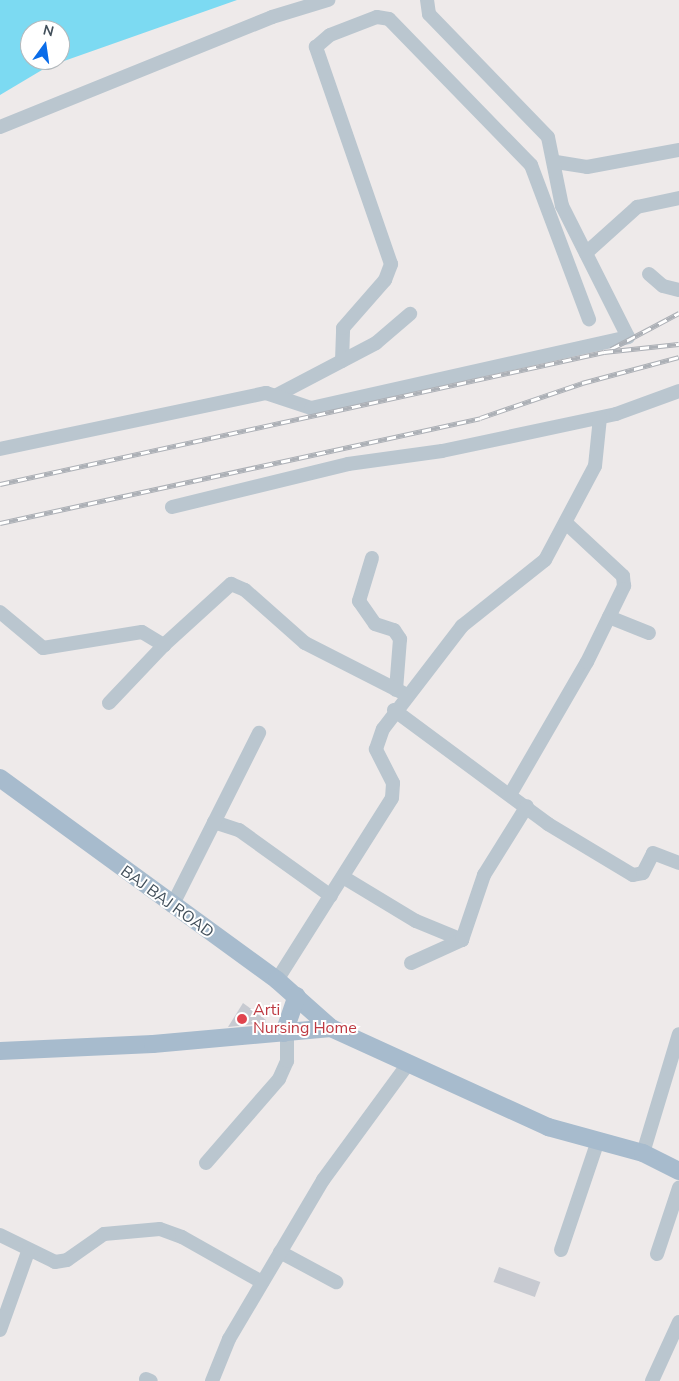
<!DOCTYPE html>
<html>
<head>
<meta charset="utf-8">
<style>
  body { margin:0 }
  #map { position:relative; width:679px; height:1381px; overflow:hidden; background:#eeeaea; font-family:"Nunito Sans",sans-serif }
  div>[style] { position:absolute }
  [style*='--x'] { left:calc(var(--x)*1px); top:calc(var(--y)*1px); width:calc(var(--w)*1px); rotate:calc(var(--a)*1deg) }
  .water>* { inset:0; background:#7cdaf2 }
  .building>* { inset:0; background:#c7cad1; transform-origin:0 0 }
  .minor>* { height:14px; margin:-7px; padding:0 7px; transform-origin:7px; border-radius:7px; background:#bac6cf }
  .major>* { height:18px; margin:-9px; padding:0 9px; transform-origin:9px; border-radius:9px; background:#a7bbcd }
  .rail>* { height:5px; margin-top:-2.5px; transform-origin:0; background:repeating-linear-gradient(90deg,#fff 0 9px,#acb0b6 0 18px); box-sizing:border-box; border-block:1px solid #acb0b6 }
  .dots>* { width:14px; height:14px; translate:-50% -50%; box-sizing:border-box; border:2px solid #fff; border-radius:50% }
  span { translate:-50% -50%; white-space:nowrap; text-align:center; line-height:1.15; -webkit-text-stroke:4px #fff; paint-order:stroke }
  .street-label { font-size:16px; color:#424f5a }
  .health-label { font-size:16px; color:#be3a42 }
  .left { translate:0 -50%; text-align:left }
  .north { position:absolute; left:20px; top:20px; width:50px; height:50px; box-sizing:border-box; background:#fff; border:1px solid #b3b9bd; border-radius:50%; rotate:14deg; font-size:14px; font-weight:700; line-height:20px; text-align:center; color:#424f5a }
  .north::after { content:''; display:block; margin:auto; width:18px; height:22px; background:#0a6ce9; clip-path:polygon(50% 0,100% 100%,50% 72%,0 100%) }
</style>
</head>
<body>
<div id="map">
  <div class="water">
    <div style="clip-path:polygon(evenodd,0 0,237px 0,47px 67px,0 95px,0 0,30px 30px,60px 30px,60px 60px,30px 60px,30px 30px)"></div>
  </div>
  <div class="building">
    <div style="clip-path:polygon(243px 1003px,266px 1020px,266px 1023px,228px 1027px)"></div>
    <div style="left:499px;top:1267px;width:44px;height:16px;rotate:20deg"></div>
  </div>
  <div class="minor">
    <div style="--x:0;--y:127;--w:293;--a:-22"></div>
    <div style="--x:272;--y:17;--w:59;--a:-16.9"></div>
    <div style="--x:556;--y:162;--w:31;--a:9"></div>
    <div style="--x:587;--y:167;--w:94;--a:-10.5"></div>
    <div style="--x:586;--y:253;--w:69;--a:-42"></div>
    <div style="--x:637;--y:207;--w:43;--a:-12.1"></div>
    <div style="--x:649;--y:274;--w:18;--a:41"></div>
    <div style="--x:663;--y:286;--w:16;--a:14"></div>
    <div style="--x:342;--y:361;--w:33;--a:-88"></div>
    <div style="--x:343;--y:328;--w:64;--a:-48.8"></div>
    <div style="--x:385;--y:280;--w:17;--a:-69"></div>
    <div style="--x:391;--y:264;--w:230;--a:-109.1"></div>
    <div style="--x:316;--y:47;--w:18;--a:-41"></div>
    <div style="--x:330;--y:35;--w:50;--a:-21"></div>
    <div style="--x:377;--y:17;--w:12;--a:9"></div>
    <div style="--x:389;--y:19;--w:204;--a:45.8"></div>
    <div style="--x:531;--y:165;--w:165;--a:69.4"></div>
    <div style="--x:277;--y:395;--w:112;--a:-27.7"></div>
    <div style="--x:376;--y:343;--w:45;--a:-40.5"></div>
    <div style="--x:0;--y:449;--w:272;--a:-11.9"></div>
    <div style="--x:266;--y:393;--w:47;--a:18.4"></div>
    <div style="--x:311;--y:408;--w:325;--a:-12.6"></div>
    <div style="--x:628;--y:337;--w:147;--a:-116.7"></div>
    <div style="--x:562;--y:206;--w:70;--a:-101.5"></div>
    <div style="--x:548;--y:137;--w:171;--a:-134.1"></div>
    <div style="--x:429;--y:14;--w:14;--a:-98"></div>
    <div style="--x:172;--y:507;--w:181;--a:-13.7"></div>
    <div style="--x:348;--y:464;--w:95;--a:-7.9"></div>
    <div style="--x:442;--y:451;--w:178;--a:-12"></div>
    <div style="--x:616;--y:414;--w:67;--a:-20.1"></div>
    <div style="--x:372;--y:558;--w:45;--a:106.8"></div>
    <div style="--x:359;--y:601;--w:28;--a:55"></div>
    <div style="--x:375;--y:624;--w:20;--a:18"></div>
    <div style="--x:394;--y:630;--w:11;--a:56"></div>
    <div style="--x:400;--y:639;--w:51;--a:94.5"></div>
    <div style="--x:0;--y:612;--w:56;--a:39.9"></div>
    <div style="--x:43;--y:648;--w:100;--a:-9.2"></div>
    <div style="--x:142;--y:632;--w:26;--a:31"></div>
    <div style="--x:609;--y:617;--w:43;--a:21.8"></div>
    <div style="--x:109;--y:703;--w:80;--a:-46.5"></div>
    <div style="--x:164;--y:645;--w:91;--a:-42.3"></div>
    <div style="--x:231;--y:584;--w:15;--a:23"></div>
    <div style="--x:245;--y:590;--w:80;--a:41.5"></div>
    <div style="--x:305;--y:643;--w:114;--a:27"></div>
    <div style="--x:394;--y:710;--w:192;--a:36.5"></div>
    <div style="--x:548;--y:824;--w:99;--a:31"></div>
    <div style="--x:633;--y:875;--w:10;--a:-11"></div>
    <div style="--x:643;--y:873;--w:22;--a:-63"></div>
    <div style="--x:653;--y:853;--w:28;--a:21"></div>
    <div style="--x:511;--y:793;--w:151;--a:-59.9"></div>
    <div style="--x:587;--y:662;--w:85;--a:-64"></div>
    <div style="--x:624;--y:586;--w:10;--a:-96"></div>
    <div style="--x:623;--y:576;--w:78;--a:-137.1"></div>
    <div style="--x:214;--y:822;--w:26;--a:18"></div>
    <div style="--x:239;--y:830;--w:113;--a:35.7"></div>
    <div style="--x:343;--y:877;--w:85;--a:31.1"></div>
    <div style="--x:416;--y:921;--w:50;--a:22.4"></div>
    <div style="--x:172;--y:906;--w:194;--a:-63.3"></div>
    <div style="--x:411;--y:963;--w:56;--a:-24.3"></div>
    <div style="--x:462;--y:940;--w:69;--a:-71.3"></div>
    <div style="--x:484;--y:875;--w:81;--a:-58.1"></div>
    <div style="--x:277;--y:980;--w:215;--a:-57.7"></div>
    <div style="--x:392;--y:798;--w:15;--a:-86"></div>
    <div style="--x:393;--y:783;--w:38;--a:-117"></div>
    <div style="--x:376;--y:749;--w:21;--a:-71"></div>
    <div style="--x:383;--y:729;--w:130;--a:-52.5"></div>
    <div style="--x:462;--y:626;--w:106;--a:-38.5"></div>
    <div style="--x:545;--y:560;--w:106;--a:-62"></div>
    <div style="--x:595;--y:466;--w:48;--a:-84.1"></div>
    <div style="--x:643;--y:1153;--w:124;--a:-73.2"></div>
    <div style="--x:206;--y:1163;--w:111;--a:-49"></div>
    <div style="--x:279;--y:1079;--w:20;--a:-66"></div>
    <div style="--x:287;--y:1061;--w:29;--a:-90"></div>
    <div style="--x:0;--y:1235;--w:61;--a:26.1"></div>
    <div style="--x:55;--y:1262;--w:12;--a:-9"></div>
    <div style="--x:67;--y:1260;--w:45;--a:-35.1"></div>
    <div style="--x:104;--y:1234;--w:56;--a:-5.1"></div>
    <div style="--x:160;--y:1229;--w:23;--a:20"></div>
    <div style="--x:182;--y:1237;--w:92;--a:29.4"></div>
    <div style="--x:561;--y:1250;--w:115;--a:-71.3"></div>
    <div style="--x:280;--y:1252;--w:64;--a:28.2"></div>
    <div style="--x:657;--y:1254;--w:70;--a:-71.6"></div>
    <div style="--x:0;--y:1330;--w:83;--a:-70.3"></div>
    <div style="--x:146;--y:1379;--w:5;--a:22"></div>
    <div style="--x:212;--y:1381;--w:45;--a:-68"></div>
    <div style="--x:229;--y:1339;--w:185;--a:-59.4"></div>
    <div style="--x:323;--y:1180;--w:144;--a:-53.8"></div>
    <div style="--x:652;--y:1381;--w:65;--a:-65.4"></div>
  </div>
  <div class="major">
    <div style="--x:0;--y:778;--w:343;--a:36.1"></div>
    <div style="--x:277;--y:980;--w:72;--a:41.6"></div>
    <div style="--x:284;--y:1033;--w:39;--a:-71"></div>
    <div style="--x:0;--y:1051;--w:153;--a:-2.6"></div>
    <div style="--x:153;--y:1044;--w:179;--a:-5.1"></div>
    <div style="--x:331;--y:1028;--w:239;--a:24.5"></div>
    <div style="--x:548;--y:1127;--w:98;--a:15.3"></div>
    <div style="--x:643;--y:1153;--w:40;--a:26.6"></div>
  </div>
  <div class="rail">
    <div style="--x:611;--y:349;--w:77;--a:-27.9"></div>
    <div style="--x:0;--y:484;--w:618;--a:-12.33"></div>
    <div style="--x:604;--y:352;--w:75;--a:-6.1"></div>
    <div style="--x:0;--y:523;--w:491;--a:-12.3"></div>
    <div style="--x:480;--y:418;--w:108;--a:-18.9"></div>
    <div style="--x:582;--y:383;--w:100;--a:-15"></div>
  </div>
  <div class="dots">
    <div style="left:242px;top:1019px;background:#e0444e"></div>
  </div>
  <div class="street-label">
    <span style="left:167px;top:902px;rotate:36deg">BAJ BAJ ROAD</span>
  </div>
  <div class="health-label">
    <span class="left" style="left:253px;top:1019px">Arti<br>Nursing Home</span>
  </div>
  <div class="north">N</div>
</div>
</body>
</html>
